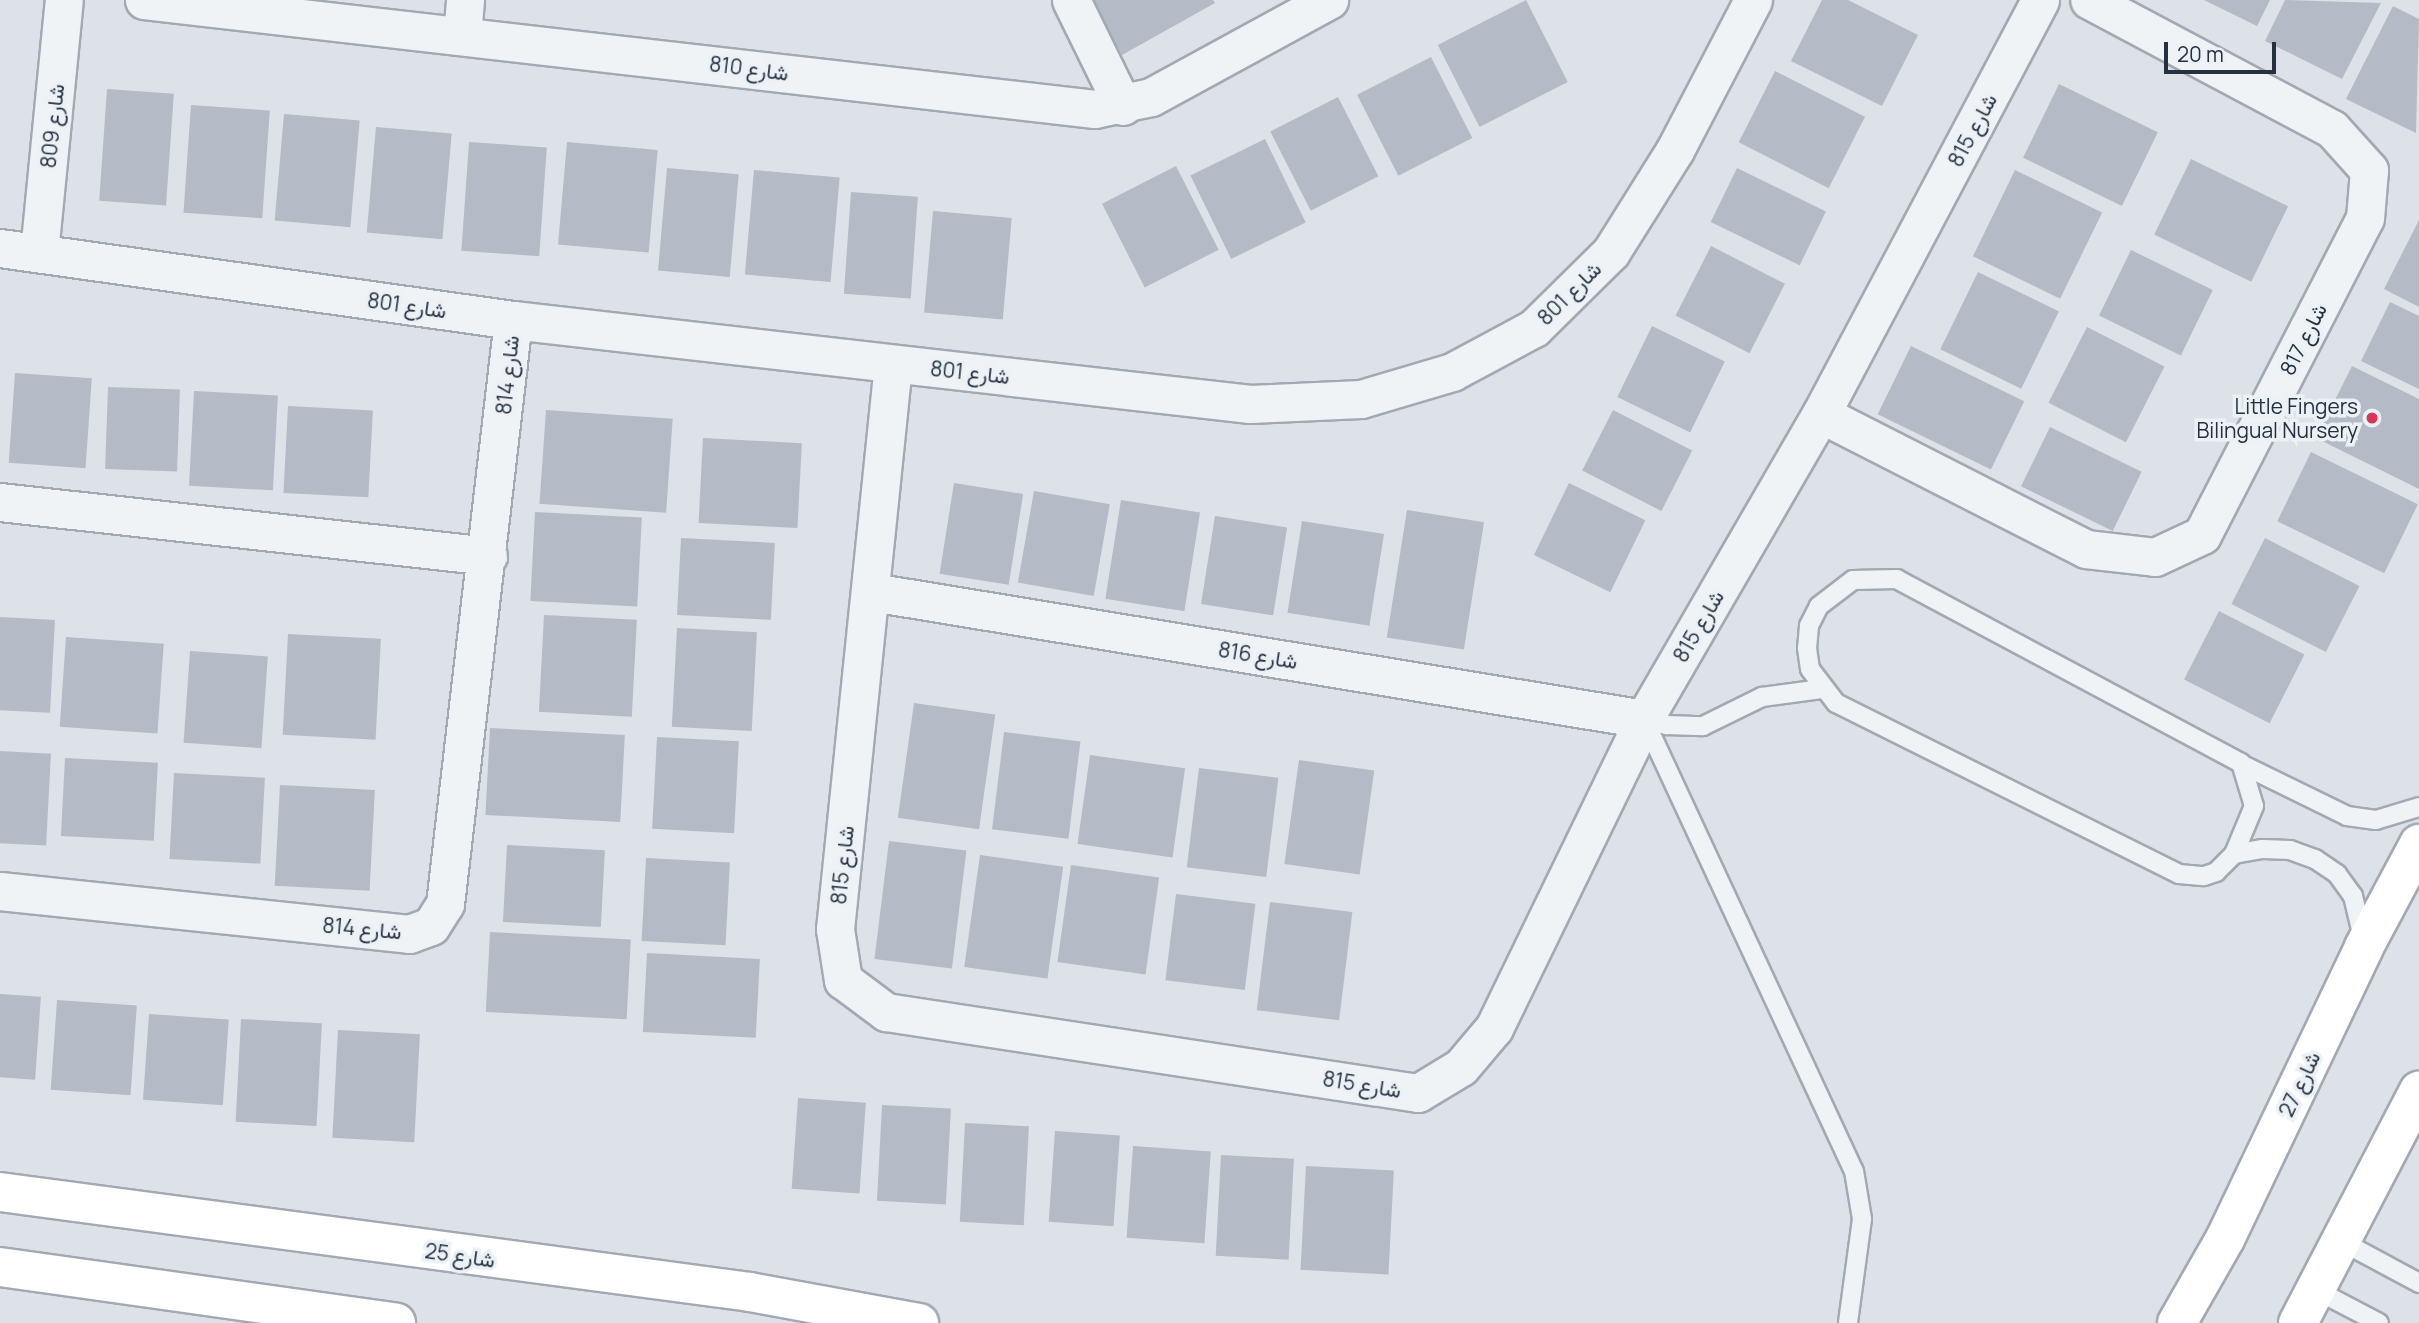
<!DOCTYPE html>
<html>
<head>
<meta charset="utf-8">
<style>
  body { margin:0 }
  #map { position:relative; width:2419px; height:1323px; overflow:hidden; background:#dde2e8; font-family:Manrope,Vazirmatn,sans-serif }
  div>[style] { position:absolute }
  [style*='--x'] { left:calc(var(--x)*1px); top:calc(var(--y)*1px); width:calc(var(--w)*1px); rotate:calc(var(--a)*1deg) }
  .building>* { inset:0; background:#b4bbc6; transform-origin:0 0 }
  .roads { filter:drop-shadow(2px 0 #a2a9b3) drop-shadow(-2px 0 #a2a9b3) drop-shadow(0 2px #a2a9b3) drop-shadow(0 -2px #a2a9b3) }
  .lane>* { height:18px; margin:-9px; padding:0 9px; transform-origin:9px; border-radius:9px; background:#f0f3f6 }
  .street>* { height:37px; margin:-18.5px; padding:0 18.5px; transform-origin:18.5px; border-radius:18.5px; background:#f0f3f6 }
  .secondary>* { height:38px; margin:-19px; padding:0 19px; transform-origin:19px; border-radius:19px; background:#fff }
  .dots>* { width:19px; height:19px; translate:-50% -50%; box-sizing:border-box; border:4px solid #ecf1f6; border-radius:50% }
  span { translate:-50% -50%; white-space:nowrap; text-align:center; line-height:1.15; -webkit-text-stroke:7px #ecf1f6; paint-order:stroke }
  .street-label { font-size:21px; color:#253141 }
  .poi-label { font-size:21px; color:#253141 }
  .right { translate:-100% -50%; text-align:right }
  .scale { position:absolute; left:2164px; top:42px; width:112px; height:32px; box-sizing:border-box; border:4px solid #253141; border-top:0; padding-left:9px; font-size:21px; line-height:24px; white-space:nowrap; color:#253141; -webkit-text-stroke:5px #ecf1f6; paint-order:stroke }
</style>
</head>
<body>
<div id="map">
  <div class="building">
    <div style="clip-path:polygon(1091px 0,1213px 0,1215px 3px,1122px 55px)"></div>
    <div style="left:1526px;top:0;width:92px;height:99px;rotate:63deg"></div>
    <div style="clip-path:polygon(1822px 0,1848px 0,1918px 35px,1882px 106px,1791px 61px)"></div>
    <div style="clip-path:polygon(2204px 0,2270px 0,2257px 26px)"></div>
    <div style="clip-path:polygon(2285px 0,2381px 3px,2342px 79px,2265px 41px)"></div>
    <div style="clip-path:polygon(2393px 6px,2419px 19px,2416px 133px,2346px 99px)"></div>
    <div style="left:1431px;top:57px;width:91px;height:83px;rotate:63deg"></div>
    <div style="left:1775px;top:71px;width:101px;height:80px;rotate:27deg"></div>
    <div style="left:2059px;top:84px;width:110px;height:82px;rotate:26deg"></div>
    <div style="left:107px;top:89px;width:67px;height:112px;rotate:4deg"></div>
    <div style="left:1338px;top:97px;width:89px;height:76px;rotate:63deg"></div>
    <div style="left:191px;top:105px;width:79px;height:108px;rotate:4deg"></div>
    <div style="left:284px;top:114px;width:76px;height:107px;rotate:5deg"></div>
    <div style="left:376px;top:127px;width:76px;height:106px;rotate:5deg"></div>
    <div style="left:1265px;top:139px;width:93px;height:83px;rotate:64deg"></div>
    <div style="left:469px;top:142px;width:78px;height:109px;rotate:4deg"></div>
    <div style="left:567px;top:142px;width:91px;height:103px;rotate:5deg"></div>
    <div style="left:2191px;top:159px;width:108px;height:84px;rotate:26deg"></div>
    <div style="left:1176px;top:166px;width:94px;height:83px;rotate:63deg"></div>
    <div style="left:667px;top:168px;width:72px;height:103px;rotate:5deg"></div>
    <div style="left:1737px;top:168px;width:99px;height:60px;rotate:26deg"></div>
    <div style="left:754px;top:170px;width:86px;height:105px;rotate:5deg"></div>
    <div style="left:2015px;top:170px;width:97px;height:96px;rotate:26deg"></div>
    <div style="left:851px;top:192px;width:67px;height:102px;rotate:4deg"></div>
    <div style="left:933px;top:211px;width:79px;height:102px;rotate:5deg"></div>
    <div style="clip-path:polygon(2419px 220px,2419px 307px,2384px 289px)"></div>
    <div style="left:1711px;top:246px;width:83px;height:78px;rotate:27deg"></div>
    <div style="left:2131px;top:250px;width:91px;height:73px;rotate:26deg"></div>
    <div style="left:1978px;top:272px;width:90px;height:86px;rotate:26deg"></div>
    <div style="clip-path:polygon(2390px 302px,2419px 316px,2419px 389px,2361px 361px)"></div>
    <div style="left:1652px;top:326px;width:81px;height:79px;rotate:26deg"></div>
    <div style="left:2087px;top:327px;width:87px;height:85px;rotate:27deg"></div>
    <div style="left:1911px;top:346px;width:126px;height:76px;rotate:26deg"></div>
    <div style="clip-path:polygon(2352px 366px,2419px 399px,2419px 489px,2316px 438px)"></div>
    <div style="left:15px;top:373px;width:77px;height:90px;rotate:4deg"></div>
    <div style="left:108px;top:387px;width:72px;height:82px;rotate:2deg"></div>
    <div style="left:194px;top:391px;width:84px;height:95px;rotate:3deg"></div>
    <div style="left:288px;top:406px;width:85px;height:87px;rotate:3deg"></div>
    <div style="left:546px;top:410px;width:127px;height:94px;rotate:4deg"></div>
    <div style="left:1613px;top:410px;width:89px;height:68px;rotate:27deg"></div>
    <div style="left:2050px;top:427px;width:102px;height:66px;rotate:26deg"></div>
    <div style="left:703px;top:438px;width:99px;height:85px;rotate:3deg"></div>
    <div style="left:2311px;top:452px;width:119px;height:77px;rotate:26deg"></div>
    <div style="left:954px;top:483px;width:70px;height:92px;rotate:9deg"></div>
    <div style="left:1569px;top:483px;width:85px;height:80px;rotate:26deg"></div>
    <div style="left:1034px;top:491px;width:77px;height:93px;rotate:10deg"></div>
    <div style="left:1121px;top:500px;width:80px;height:100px;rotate:9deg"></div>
    <div style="left:1407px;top:510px;width:78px;height:129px;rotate:9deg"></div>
    <div style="left:535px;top:512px;width:107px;height:89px;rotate:3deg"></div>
    <div style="left:1215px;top:516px;width:73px;height:89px;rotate:9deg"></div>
    <div style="left:1302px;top:521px;width:83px;height:93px;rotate:9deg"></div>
    <div style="left:681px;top:538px;width:94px;height:77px;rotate:3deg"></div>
    <div style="left:2265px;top:538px;width:106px;height:74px;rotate:27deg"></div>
    <div style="left:2219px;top:611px;width:96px;height:77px;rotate:27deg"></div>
    <div style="left:544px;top:615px;width:93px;height:97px;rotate:3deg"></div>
    <div style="left:0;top:617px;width:55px;height:93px;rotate:3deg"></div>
    <div style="left:677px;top:628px;width:80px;height:99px;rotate:3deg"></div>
    <div style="left:288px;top:634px;width:93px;height:101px;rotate:3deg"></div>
    <div style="left:66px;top:637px;width:98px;height:90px;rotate:4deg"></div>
    <div style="left:190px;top:651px;width:78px;height:92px;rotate:4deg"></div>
    <div style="left:914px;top:703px;width:82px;height:116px;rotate:8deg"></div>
    <div style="left:490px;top:728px;width:135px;height:87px;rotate:3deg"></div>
    <div style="left:1004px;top:732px;width:77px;height:98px;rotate:7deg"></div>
    <div style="left:657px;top:737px;width:82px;height:92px;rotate:3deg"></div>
    <div style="left:0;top:751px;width:51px;height:92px;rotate:3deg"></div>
    <div style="left:1090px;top:755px;width:96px;height:90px;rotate:8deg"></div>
    <div style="left:65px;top:758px;width:93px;height:78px;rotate:3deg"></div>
    <div style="left:1299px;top:760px;width:76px;height:105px;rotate:8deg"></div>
    <div style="left:1199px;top:768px;width:80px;height:100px;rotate:7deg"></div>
    <div style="left:174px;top:773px;width:91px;height:86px;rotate:3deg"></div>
    <div style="left:280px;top:785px;width:95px;height:101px;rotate:3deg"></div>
    <div style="left:889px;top:841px;width:78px;height:119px;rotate:7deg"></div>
    <div style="left:507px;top:845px;width:98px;height:77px;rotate:3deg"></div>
    <div style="left:980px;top:855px;width:84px;height:113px;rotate:8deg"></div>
    <div style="left:646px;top:858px;width:84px;height:83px;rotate:3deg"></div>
    <div style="left:1071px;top:865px;width:89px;height:98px;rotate:8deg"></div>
    <div style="left:1176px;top:894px;width:80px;height:87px;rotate:7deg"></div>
    <div style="left:1270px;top:902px;width:83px;height:109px;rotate:7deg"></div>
    <div style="left:490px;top:932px;width:141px;height:80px;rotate:3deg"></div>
    <div style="left:647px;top:953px;width:113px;height:79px;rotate:3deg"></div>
    <div style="left:0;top:994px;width:41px;height:83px;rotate:4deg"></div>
    <div style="left:57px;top:1000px;width:80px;height:90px;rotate:4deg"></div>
    <div style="left:149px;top:1014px;width:80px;height:86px;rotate:4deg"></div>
    <div style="left:241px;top:1019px;width:81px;height:103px;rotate:3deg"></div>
    <div style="left:338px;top:1030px;width:82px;height:108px;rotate:3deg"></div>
    <div style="left:798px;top:1098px;width:68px;height:91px;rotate:4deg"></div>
    <div style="left:882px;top:1105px;width:69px;height:96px;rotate:3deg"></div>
    <div style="left:965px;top:1123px;width:64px;height:99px;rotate:3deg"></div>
    <div style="left:1055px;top:1131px;width:65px;height:91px;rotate:4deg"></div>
    <div style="left:1133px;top:1146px;width:78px;height:92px;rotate:4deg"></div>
    <div style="left:1221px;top:1155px;width:73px;height:101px;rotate:3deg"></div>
    <div style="left:1306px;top:1166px;width:88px;height:104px;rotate:3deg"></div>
  </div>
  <div class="roads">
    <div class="lane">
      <div style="--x:1644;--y:719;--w:498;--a:65.1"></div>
      <div style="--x:1854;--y:1171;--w:49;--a:80.5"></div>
      <div style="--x:1862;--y:1219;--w:105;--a:97.7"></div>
      <div style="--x:1644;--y:719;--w:24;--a:15"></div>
      <div style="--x:1667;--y:725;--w:36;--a:2"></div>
      <div style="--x:1703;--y:726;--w:66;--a:-26.2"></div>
      <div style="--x:1762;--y:697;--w:60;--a:-7.7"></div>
      <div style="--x:2241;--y:764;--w:118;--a:26.1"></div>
      <div style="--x:2347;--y:816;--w:29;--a:8"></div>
      <div style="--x:2376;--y:820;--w:45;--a:-16.8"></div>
      <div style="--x:2234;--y:854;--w:52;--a:-67.4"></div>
      <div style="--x:2254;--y:806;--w:45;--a:-106.8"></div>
      <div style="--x:2241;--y:763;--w:390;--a:-151.9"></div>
      <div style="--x:1897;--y:579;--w:44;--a:178.7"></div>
      <div style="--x:1853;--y:580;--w:43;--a:142.6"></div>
      <div style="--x:1819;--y:606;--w:22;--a:117"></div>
      <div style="--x:1809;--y:626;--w:22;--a:95"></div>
      <div style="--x:1807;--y:648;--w:21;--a:82"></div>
      <div style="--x:1810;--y:669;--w:43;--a:52.6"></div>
      <div style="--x:1836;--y:703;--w:383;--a:26.5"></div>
      <div style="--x:2179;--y:874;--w:25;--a:5"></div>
      <div style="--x:2204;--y:876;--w:13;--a:-18"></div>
      <div style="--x:2216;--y:872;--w:25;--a:-45"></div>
      <div style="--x:2234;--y:854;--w:29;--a:-10"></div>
      <div style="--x:2263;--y:849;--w:27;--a:2"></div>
      <div style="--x:2290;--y:850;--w:27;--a:20"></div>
      <div style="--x:2315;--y:859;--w:27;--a:34"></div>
      <div style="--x:2337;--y:874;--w:27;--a:54"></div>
      <div style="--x:2353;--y:896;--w:43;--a:76.6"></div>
      <div style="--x:2341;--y:1241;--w:89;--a:28.3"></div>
      <div style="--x:2316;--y:1290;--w:71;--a:27.6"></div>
    </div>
    <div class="street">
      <div style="--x:144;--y:0;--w:957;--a:6.54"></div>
      <div style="--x:1095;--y:109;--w:57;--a:-12.1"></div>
      <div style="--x:1151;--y:97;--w:203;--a:-28.6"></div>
      <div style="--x:1071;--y:0;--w:118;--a:63.9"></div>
      <div style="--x:462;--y:35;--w:35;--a:-85"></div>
      <div style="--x:0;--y:248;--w:518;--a:7.99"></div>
      <div style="--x:513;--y:320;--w:742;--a:6.5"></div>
      <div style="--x:1250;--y:404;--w:111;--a:-2.6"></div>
      <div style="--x:1361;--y:399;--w:95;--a:-16.5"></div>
      <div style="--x:1452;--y:372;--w:93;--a:-28.2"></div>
      <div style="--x:1534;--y:328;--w:108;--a:-44.6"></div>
      <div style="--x:1611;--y:252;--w:120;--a:-57.9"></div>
      <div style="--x:1675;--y:150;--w:169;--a:-62.5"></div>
      <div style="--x:39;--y:253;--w:254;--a:-84.4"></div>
      <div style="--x:893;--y:364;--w:568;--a:95.86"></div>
      <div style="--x:835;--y:929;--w:52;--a:81.1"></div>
      <div style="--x:843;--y:980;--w:54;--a:36.7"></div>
      <div style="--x:886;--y:1012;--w:538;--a:8.66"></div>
      <div style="--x:1418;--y:1093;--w:50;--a:-31.2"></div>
      <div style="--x:1461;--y:1067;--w:51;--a:-49.8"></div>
      <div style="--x:1494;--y:1028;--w:343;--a:-64.1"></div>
      <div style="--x:1644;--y:719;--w:353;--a:-59.9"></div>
      <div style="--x:1821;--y:414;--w:468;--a:-62.1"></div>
      <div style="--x:1821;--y:414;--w:297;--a:27"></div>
      <div style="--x:2086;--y:549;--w:69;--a:6.6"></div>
      <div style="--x:2155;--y:557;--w:52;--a:-25.1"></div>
      <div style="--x:2202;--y:535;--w:356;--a:-62.8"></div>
      <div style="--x:2365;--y:218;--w:48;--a:-85.2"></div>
      <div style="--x:2369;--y:170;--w:55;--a:-132.1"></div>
      <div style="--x:2332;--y:129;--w:275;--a:-152"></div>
      <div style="--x:0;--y:502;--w:491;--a:6.3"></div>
      <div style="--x:872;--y:592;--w:782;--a:9.34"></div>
      <div style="--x:0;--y:891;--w:411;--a:6"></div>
      <div style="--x:409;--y:934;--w:23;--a:-20"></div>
      <div style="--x:431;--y:926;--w:26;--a:-58"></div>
      <div style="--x:445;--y:904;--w:588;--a:-83.36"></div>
    </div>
    <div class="secondary">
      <div style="--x:0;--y:1192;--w:757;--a:7.59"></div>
      <div style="--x:750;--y:1292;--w:172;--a:10.4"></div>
      <div style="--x:0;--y:1267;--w:400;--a:8"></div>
      <div style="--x:2177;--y:1323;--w:97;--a:-60.3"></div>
      <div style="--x:2225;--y:1239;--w:323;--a:-64.5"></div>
      <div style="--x:2364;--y:947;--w:117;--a:-61.9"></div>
      <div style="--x:2298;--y:1323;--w:262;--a:-62.5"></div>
    </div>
  </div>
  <div class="dots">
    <div style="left:2372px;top:418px;background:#dc3457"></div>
  </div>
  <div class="street-label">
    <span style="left:749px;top:68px;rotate:7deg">شارع 810</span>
    <span style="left:52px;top:126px;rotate:-84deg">شارع 809</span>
    <span style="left:1972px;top:130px;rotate:-62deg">شارع 815</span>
    <span style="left:1569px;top:293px;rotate:-45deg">شارع 801</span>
    <span style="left:407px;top:305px;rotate:8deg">شارع 801</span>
    <span style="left:2303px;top:339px;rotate:-63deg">شارع 817</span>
    <span style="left:970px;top:372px;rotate:6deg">شارع 801</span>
    <span style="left:507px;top:375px;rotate:-84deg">شارع 814</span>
    <span style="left:1698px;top:626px;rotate:-60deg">شارع 815</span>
    <span style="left:1258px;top:655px;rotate:9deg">شارع 816</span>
    <span style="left:842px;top:865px;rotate:-84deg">شارع 815</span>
    <span style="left:362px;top:928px;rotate:5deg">شارع 814</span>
    <span style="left:1362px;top:1084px;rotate:9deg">شارع 815</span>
    <span style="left:2299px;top:1084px;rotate:-65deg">شارع 27</span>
    <span style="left:460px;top:1255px;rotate:8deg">شارع 25</span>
  </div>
  <div class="poi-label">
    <span class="right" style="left:2358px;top:418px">Little Fingers<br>Bilingual Nursery</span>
  </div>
  <div class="scale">20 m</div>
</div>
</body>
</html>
